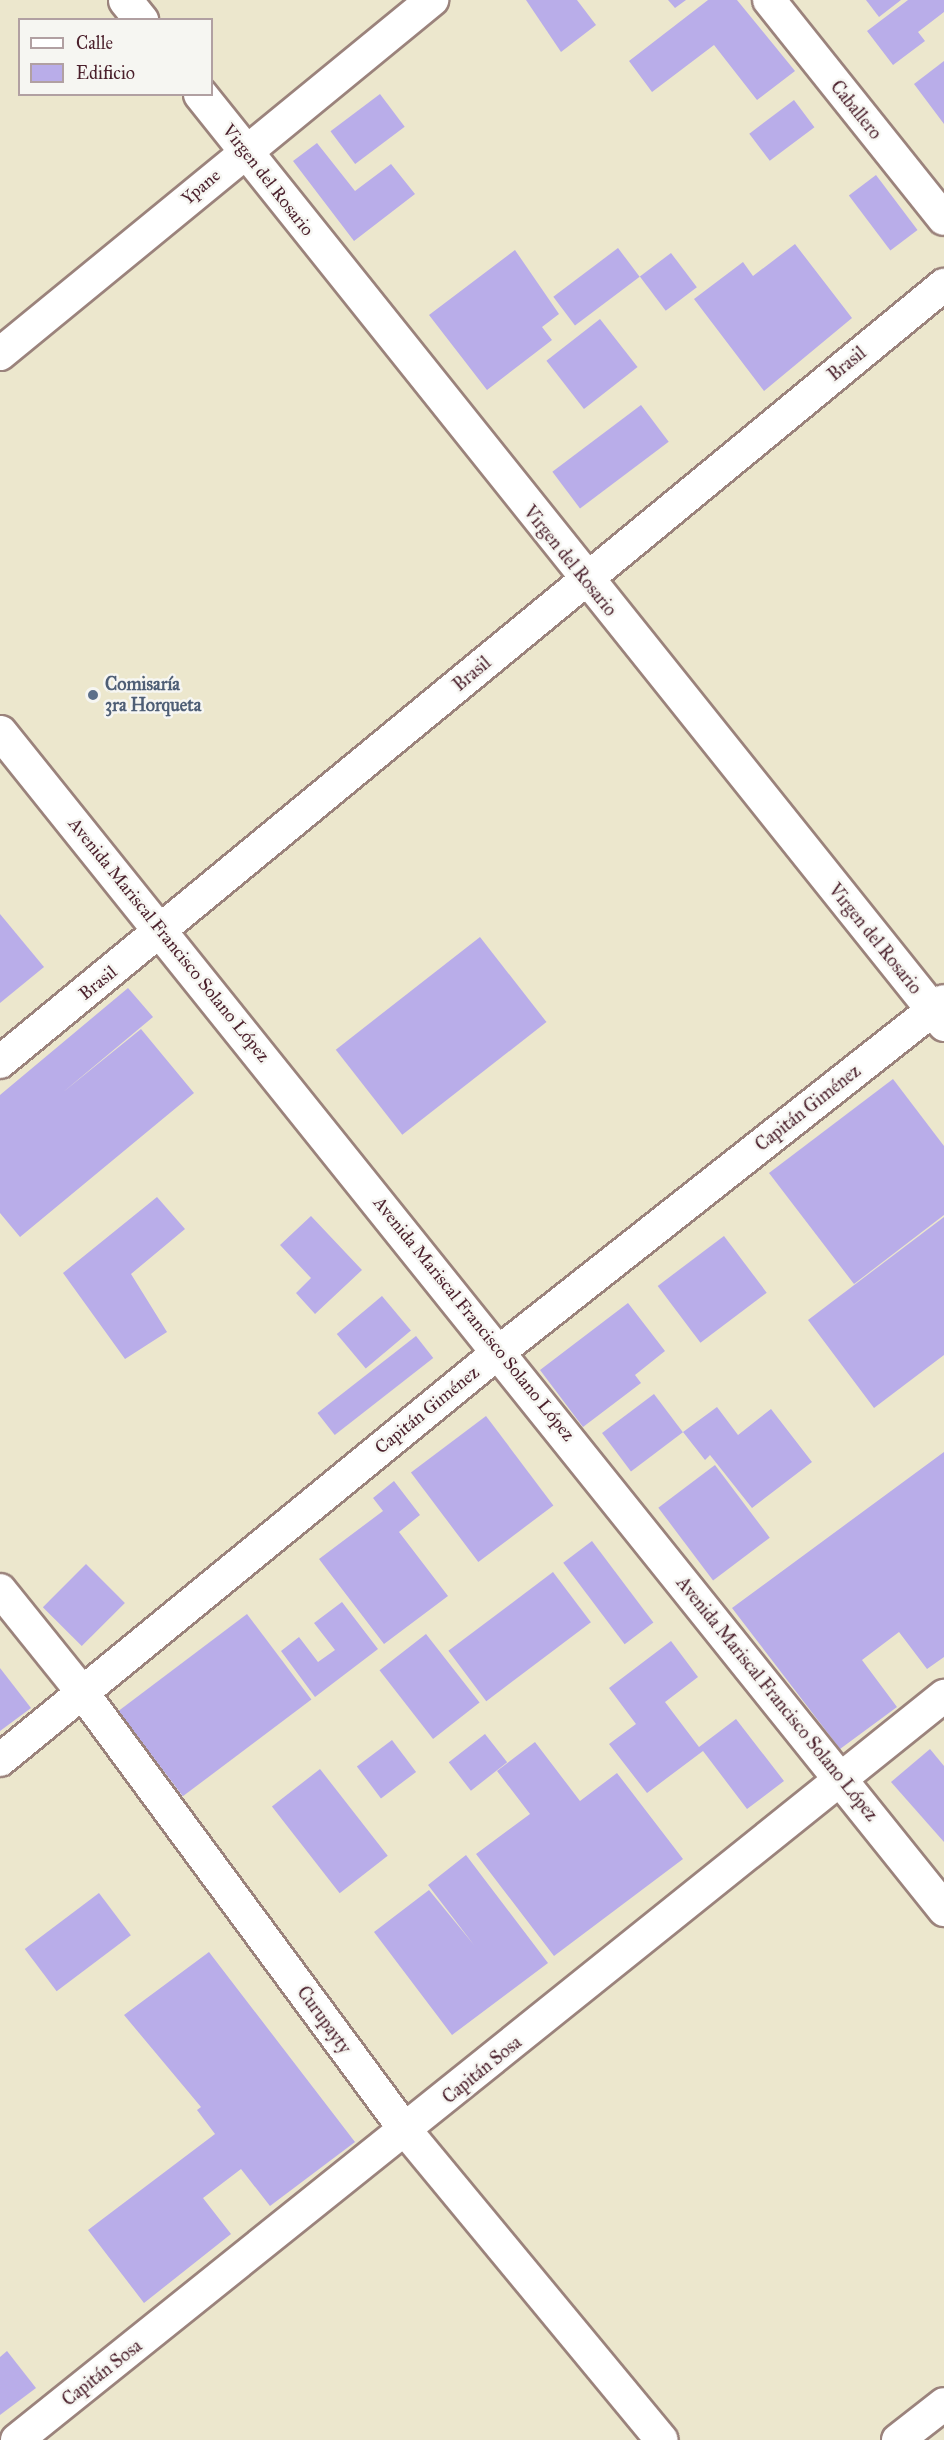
<!DOCTYPE html>
<html>
<head>
<meta charset="utf-8">
<style>
  body { margin:0 }
  #map { position:relative; width:944px; height:2440px; overflow:hidden; background:#ece7cd; font-family:"IM FELL Great Primer",serif }
  div>[style] { position:absolute }
  [style*='--x'] { left:calc(var(--x)*1px); top:calc(var(--y)*1px); width:calc(var(--w)*1px); rotate:calc(var(--a)*1deg) }
  .building>* { inset:0; background:#b9ade9; transform-origin:0 0 }
  .roads { filter:drop-shadow(2px 0 #9b837c) drop-shadow(-2px 0 #9b837c) drop-shadow(0 2px #9b837c) drop-shadow(0 -2px #9b837c) }
  .street>* { height:32px; margin:-16px; padding:0 16px; transform-origin:16px; border-radius:16px; background:#fff }
  .secondary>* { height:33px; margin:-16.5px; padding:0 16.5px; transform-origin:16.5px; border-radius:16.5px; background:#fff }
  .dots>* { width:16px; height:16px; translate:-50% -50%; box-sizing:border-box; border:3px solid #f6f6f2; border-radius:50% }
  span { translate:-50% -50%; white-space:nowrap; text-align:center; line-height:1.15; -webkit-text-stroke:5px #f6f6f2; paint-order:stroke }
  .street-label { font-size:18px; color:#4a1f2b }
  .service-label { font-size:18px; color:#4e5e75; font-weight:700 }
  .left { translate:0 -50%; text-align:left }
  .legend { position:absolute; left:18px; top:18px; width:195px; height:78px; box-sizing:border-box; background:#f6f6f2; border:2px solid #b1a0a2; margin:0; padding:8px 10px; list-style:none; font-size:18px; color:#4a1f2b }
  .legend li { display:flex; align-items:center; gap:12px; height:30px }
  .legend b { width:30px; border:2px solid #b1a0a2 }
</style>
</head>
<body>
<div id="map">
  <div class="building">
    <div style="clip-path:polygon(526px 0,577px 0,596px 25px,561px 52px)"></div>
    <div style="clip-path:polygon(668px 0,686px 0,675px 8px)"></div>
    <div style="clip-path:polygon(708px 0,737px 0,795px 71px,757px 100px,714px 45px,652px 92px,629px 61px)"></div>
    <div style="clip-path:polygon(866px 0,901px 0,879px 17px)"></div>
    <div style="clip-path:polygon(908px 0,944px 0,944px 12px,918px 32px,925px 41px,893px 65px,867px 31px)"></div>
    <div style="clip-path:polygon(944px 61px,944px 124px,914px 84px)"></div>
    <div style="left:380px;top:94px;width:41px;height:62px;rotate:53deg"></div>
    <div style="left:794px;top:100px;width:34px;height:56px;rotate:53deg"></div>
    <div style="clip-path:polygon(317px 143px,355px 191px,391px 164px,415px 194px,354px 241px,293px 161px)"></div>
    <div style="left:876px;top:175px;width:69px;height:34px;rotate:53deg"></div>
    <div style="clip-path:polygon(795px 244px,852px 318px,764px 391px,694px 299px,743px 262px,753px 276px)"></div>
    <div style="left:618px;top:248px;width:36px;height:81px;rotate:53deg"></div>
    <div style="clip-path:polygon(515px 250px,559px 314px,542px 327px,552px 340px,487px 390px,429px 315px)"></div>
    <div style="left:671px;top:253px;width:43px;height:39px;rotate:53deg"></div>
    <div style="left:600px;top:319px;width:61px;height:68px;rotate:52deg"></div>
    <div style="left:641px;top:405px;width:46px;height:111px;rotate:53deg"></div>
    <div style="clip-path:polygon(0 914px,44px 967px,0 1003px)"></div>
    <div style="left:480px;top:937px;width:108px;height:183px;rotate:52deg"></div>
    <div style="clip-path:polygon(128px 988px,153px 1017px,62px 1093px,141px 1029px,194px 1093px,20px 1237px,0 1213px,0 1095px)"></div>
    <div style="clip-path:polygon(893px 1079px,944px 1146px,944px 1215px,854px 1284px,769px 1173px)"></div>
    <div style="clip-path:polygon(157px 1197px,185px 1229px,131px 1274px,167px 1332px,125px 1359px,63px 1273px)"></div>
    <div style="clip-path:polygon(311px 1216px,362px 1270px,315px 1314px,296px 1293px,311px 1278px,280px 1245px)"></div>
    <div style="clip-path:polygon(944px 1217px,944px 1355px,874px 1408px,808px 1320px)"></div>
    <div style="left:724px;top:1236px;width:71px;height:83px;rotate:53deg"></div>
    <div style="left:382px;top:1296px;width:45px;height:59px;rotate:50deg"></div>
    <div style="clip-path:polygon(628px 1303px,665px 1351px,635px 1375px,641px 1383px,583px 1427px,540px 1370px)"></div>
    <div style="left:416px;top:1336px;width:28px;height:125px;rotate:52deg"></div>
    <div style="left:654px;top:1394px;width:48px;height:65px;rotate:53deg"></div>
    <div style="clip-path:polygon(717px 1407px,738px 1435px,771px 1409px,812px 1462px,752px 1508px,710px 1455px,705px 1460px,683px 1432px)"></div>
    <div style="left:486px;top:1416px;width:112px;height:94px;rotate:53deg"></div>
    <div style="clip-path:polygon(944px 1452px,944px 1657px,927px 1669px,899px 1632px,862px 1660px,897px 1707px,840px 1749px,732px 1608px)"></div>
    <div style="left:715px;top:1465px;width:91px;height:71px;rotate:53deg"></div>
    <div style="clip-path:polygon(394px 1481px,420px 1515px,399px 1532px,448px 1596px,384px 1644px,319px 1559px,383px 1511px,373px 1498px)"></div>
    <div style="left:592px;top:1541px;width:102px;height:36px;rotate:53deg"></div>
    <div style="left:86px;top:1564px;width:55px;height:61px;rotate:45deg"></div>
    <div style="left:553px;top:1572px;width:63px;height:131px;rotate:53deg"></div>
    <div style="clip-path:polygon(342px 1602px,378px 1649px,315px 1697px,281px 1651px,299px 1637px,318px 1662px,335px 1650px,314px 1623px)"></div>
    <div style="left:247px;top:1614px;width:107px;height:161px;rotate:53deg"></div>
    <div style="left:426px;top:1634px;width:87px;height:59px;rotate:52deg"></div>
    <div style="clip-path:polygon(671px 1641px,698px 1677px,665px 1702px,699px 1747px,736px 1719px,784px 1781px,747px 1809px,703px 1751px,647px 1793px,609px 1744px,636px 1724px,609px 1688px)"></div>
    <div style="clip-path:polygon(0 1668px,31px 1708px,0 1731px)"></div>
    <div style="left:485px;top:1734px;width:36px;height:46px;rotate:52deg"></div>
    <div style="left:392px;top:1740px;width:40px;height:44px;rotate:53deg"></div>
    <div style="clip-path:polygon(535px 1742px,580px 1801px,617px 1773px,683px 1859px,554px 1956px,476px 1854px,530px 1814px,497px 1771px)"></div>
    <div style="clip-path:polygon(930px 1749px,944px 1766px,944px 1842px,891px 1782px)"></div>
    <div style="left:320px;top:1769px;width:110px;height:61px;rotate:52deg"></div>
    <div style="clip-path:polygon(466px 1855px,548px 1963px,452px 2035px,374px 1932px,429px 1890px,474px 1945px,428px 1885px)"></div>
    <div style="left:99px;top:1893px;width:53px;height:93px;rotate:53deg"></div>
    <div style="clip-path:polygon(209px 1952px,355px 2142px,270px 2206px,241px 2169px,203px 2198px,231px 2234px,144px 2303px,88px 2230px,215px 2134px,197px 2110px,201px 2107px,124px 2015px)"></div>
    <div style="clip-path:polygon(7px 2351px,36px 2388px,0 2415px,0 2357px)"></div>
  </div>
  <div class="roads">
    <div class="street">
      <div style="--x:769;--y:0;--w:280;--a:51.4"></div>
      <div style="--x:0;--y:354;--w:559;--a:-39.33"></div>
      <div style="--x:0;--y:1062;--w:1223;--a:-39.46"></div>
      <div style="--x:0;--y:1590;--w:131;--a:51.2"></div>
      <div style="--x:82;--y:1692;--w:546;--a:53.57"></div>
      <div style="--x:406;--y:2131;--w:401;--a:50.4"></div>
      <div style="--x:0;--y:1760;--w:646;--a:-39.28"></div>
      <div style="--x:500;--y:1351;--w:565;--a:-38.25"></div>
      <div style="--x:17;--y:2440;--w:1189;--a:-38.75"></div>
      <div style="--x:898;--y:2440;--w:58;--a:-38"></div>
    </div>
    <div class="secondary">
      <div style="--x:125;--y:0;--w:26;--a:51"></div>
      <div style="--x:200;--y:94;--w:1191;--a:51.34"></div>
      <div style="--x:0;--y:732;--w:1509;--a:51.27"></div>
    </div>
  </div>
  <div class="dots">
    <div style="left:93px;top:695px;background:#5c6f8a"></div>
  </div>
  <div class="street-label">
    <span style="left:856px;top:110px;rotate:51deg">Caballero</span>
    <span style="left:268px;top:180px;rotate:52deg">Virgen del Rosario</span>
    <span style="left:201px;top:187px;rotate:-40deg">Ypane</span>
    <span style="left:847px;top:364px;rotate:-39deg">Brasil</span>
    <span style="left:570px;top:561px;rotate:51deg">Virgen del Rosario</span>
    <span style="left:472px;top:674px;rotate:-40deg">Brasil</span>
    <span style="left:875px;top:939px;rotate:51deg">Virgen del Rosario</span>
    <span style="left:169px;top:940px;rotate:51deg">Avenida Mariscal Francisco Solano López</span>
    <span style="left:98px;top:983px;rotate:-39deg">Brasil</span>
    <span style="left:808px;top:1108px;rotate:-38deg">Capitán Giménez</span>
    <span style="left:474px;top:1319px;rotate:51deg">Avenida Mariscal Francisco Solano López</span>
    <span style="left:427px;top:1410px;rotate:-39deg">Capitán Giménez</span>
    <span style="left:777px;top:1699px;rotate:51deg">Avenida Mariscal Francisco Solano López</span>
    <span style="left:324px;top:2020px;rotate:54deg">Curupayty</span>
    <span style="left:482px;top:2070px;rotate:-39deg">Capitán Sosa</span>
    <span style="left:102px;top:2373px;rotate:-38deg">Capitán Sosa</span>
  </div>
  <div class="service-label">
    <span class="left" style="left:105px;top:695px">Comisaría<br>3ra Horqueta</span>
  </div>
  <ul class="legend">
  <li><b style="height:8px;background:#fff"></b>Calle</li>
  <li><b style="height:16px;background:#b9ade9"></b>Edificio</li>
  </ul>
</div>
</body>
</html>
